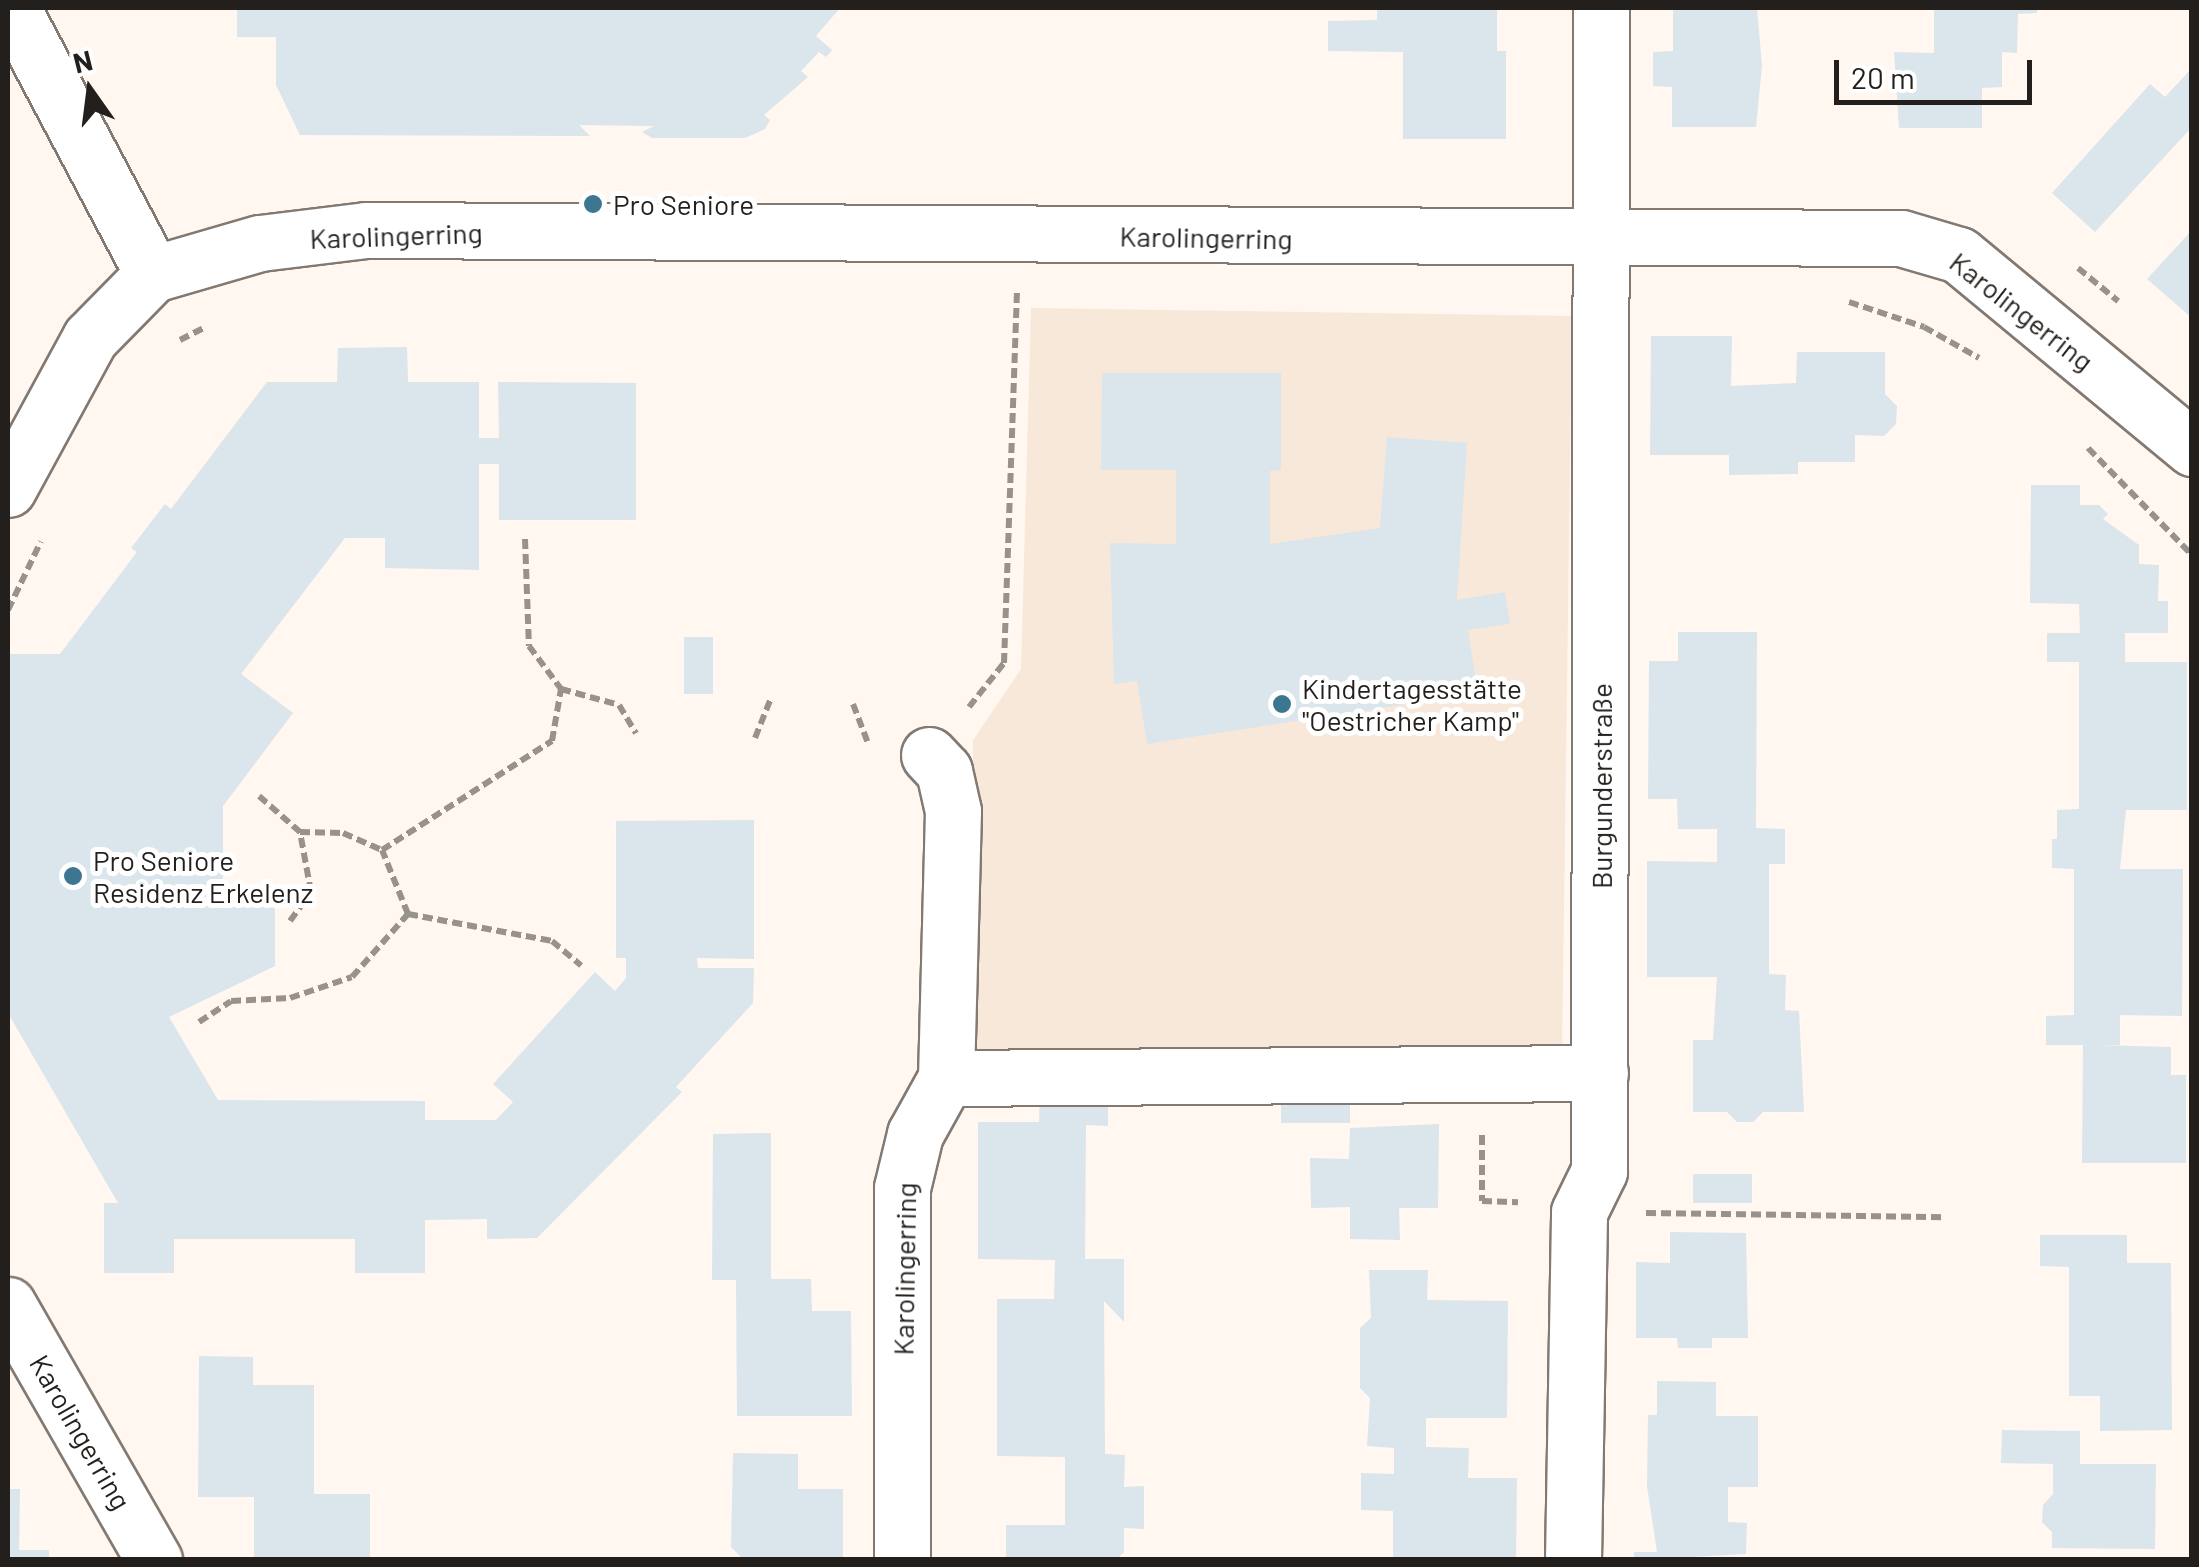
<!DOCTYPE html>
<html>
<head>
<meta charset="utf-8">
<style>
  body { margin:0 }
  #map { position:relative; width:2199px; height:1567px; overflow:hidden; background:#fff7f0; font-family:Barlow,sans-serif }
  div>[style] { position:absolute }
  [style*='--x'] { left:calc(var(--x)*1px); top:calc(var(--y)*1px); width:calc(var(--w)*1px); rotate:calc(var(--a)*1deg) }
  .built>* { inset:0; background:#f8e8da }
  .building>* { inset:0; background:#dae6ec; transform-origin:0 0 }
  .path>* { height:6px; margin-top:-3px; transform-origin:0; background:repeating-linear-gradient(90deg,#98928d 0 10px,transparent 0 15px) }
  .roads { filter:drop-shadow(2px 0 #827972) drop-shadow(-2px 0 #827972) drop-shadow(0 2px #827972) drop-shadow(0 -2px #827972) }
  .minor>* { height:55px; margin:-27.5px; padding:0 27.5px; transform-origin:27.5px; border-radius:27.5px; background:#fff }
  .dots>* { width:28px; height:28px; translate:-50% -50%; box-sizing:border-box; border:5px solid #fff; border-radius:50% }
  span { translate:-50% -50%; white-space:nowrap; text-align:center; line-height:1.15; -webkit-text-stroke:10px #fff; paint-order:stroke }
  .poi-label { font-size:28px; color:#231f1c }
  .left { translate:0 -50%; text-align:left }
  .street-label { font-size:28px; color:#231f1c }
  .frame { position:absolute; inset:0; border:10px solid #231f1c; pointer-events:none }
  .north { position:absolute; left:40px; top:40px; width:100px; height:100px; -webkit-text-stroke:8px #fff; paint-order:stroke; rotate:346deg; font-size:28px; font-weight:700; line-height:40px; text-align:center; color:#231f1c }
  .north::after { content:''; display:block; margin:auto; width:35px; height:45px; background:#231f1c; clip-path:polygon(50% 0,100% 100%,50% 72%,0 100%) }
  .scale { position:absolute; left:1834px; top:60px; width:198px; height:45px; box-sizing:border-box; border:5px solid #231f1c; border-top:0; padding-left:12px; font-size:30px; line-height:35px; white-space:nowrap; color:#231f1c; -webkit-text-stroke:8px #fff; paint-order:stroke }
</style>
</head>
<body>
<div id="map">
  <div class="built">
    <div style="clip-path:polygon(1031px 308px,1572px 316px,1562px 1057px,976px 1061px,973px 740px,1021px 669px)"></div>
  </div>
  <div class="building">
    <div style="clip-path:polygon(237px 8px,840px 8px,816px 36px,832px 50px,826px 57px,819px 52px,801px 71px,808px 77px,764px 115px,770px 120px,765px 129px,745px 138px,652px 138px,642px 132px,654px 126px,579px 125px,590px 136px,300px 135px,276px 85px,276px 37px,237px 37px)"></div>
    <div style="clip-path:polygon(1377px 8px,1497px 8px,1497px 51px,1506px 51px,1506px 139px,1403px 139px,1403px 52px,1328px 51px,1328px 21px,1377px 20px)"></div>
    <div style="clip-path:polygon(1673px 8px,1757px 8px,1762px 66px,1756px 127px,1672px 127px,1672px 87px,1653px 86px,1653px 52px,1673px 51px)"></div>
    <div style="clip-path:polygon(1934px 8px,2037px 8px,2037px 13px,2018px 14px,2017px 53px,2002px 52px,2002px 87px,1982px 88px,1982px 128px,1899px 128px,1894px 52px,1934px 53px)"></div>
    <div style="clip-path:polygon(2192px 68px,2192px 127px,2095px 232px,2052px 193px,2150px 84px,2165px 97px)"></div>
    <div style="clip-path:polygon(2192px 230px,2192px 318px,2147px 279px)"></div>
    <div style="clip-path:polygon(1651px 336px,1732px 336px,1731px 386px,1796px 383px,1797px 352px,1885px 352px,1885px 394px,1897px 406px,1896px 424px,1884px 436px,1855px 435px,1855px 462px,1798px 462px,1798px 474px,1729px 475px,1729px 455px,1650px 455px)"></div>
    <div style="clip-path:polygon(407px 347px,408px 382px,479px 382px,479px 438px,499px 438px,498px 382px,636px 383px,636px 520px,499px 520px,499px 464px,479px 464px,479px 570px,385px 568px,385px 538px,345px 538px,241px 674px,293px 713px,223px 806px,223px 886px,237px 886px,275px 909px,275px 966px,169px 1017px,218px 1100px,425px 1101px,425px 1120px,496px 1120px,513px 1102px,493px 1084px,595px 972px,615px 991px,626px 978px,626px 958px,616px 958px,616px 821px,754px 820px,754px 959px,697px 958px,698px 968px,754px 968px,753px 1003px,676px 1087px,682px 1092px,537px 1238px,487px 1239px,487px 1219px,425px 1220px,425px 1273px,355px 1273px,355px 1239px,174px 1239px,174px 1273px,104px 1273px,104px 1203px,118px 1203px,8px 1013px,8px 654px,60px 654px,137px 552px,131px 548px,165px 504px,171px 509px,267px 382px,337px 382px,338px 348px)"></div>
    <div style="clip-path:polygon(1102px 373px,1281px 373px,1281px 470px,1270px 471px,1270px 544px,1380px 528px,1387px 437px,1467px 443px,1457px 600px,1505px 592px,1510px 624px,1468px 630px,1478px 693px,1147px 744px,1137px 681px,1114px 684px,1110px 543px,1176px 544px,1176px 470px,1101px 470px)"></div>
    <div style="clip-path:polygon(2031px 485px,2080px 485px,2080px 505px,2099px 505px,2108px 514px,2103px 519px,2139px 545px,2139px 564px,2159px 565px,2158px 601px,2168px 601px,2168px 633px,2125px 633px,2125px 662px,2187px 662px,2187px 810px,2126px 810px,2120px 869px,2183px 869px,2182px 1016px,2120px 1015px,2120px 1045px,2096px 1045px,2171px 1047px,2171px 1075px,2186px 1075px,2186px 1163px,2082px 1163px,2083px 1045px,2046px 1045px,2046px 1016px,2074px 1015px,2074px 869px,2052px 868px,2052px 839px,2057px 839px,2057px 810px,2079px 809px,2079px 662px,2047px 662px,2047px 633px,2080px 633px,2079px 604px,2030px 603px)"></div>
    <div style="clip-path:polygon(1678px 632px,1757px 632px,1756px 828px,1785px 829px,1785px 864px,1769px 864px,1769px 974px,1786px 975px,1785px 1010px,1799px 1011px,1804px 1112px,1763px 1112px,1753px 1122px,1737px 1122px,1727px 1112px,1693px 1112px,1693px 1040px,1713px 1040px,1717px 977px,1647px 977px,1647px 861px,1717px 862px,1717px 829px,1678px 829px,1677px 799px,1648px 799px,1649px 661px,1678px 661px)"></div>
    <div style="left:684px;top:637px;width:29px;height:57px"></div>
    <div style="clip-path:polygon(1040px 1093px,1108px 1093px,1108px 1126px,1086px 1125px,1085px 1259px,1124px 1259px,1124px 1322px,1104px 1301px,1105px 1454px,1125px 1455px,1124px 1487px,1144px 1486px,1144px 1529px,1124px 1528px,1124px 1552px,1116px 1560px,1006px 1560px,1006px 1525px,1065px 1525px,1065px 1457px,997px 1456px,997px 1299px,1054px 1299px,1055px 1260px,978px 1259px,978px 1122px,1039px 1122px)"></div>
    <div style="left:1350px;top:1093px;width:30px;height:69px;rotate:90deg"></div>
    <div style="clip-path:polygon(1439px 1124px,1438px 1208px,1399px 1208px,1400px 1240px,1350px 1239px,1350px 1207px,1311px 1208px,1310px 1158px,1349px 1159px,1350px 1128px)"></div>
    <div style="clip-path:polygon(771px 1133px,771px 1279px,811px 1279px,812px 1311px,851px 1311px,852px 1416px,737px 1416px,736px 1280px,712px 1280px,713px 1134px)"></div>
    <div style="left:1693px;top:1174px;width:59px;height:29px"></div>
    <div style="clip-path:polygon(1670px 1232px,1746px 1233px,1748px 1338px,1712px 1338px,1712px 1348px,1678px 1348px,1677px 1338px,1636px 1338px,1636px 1262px,1670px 1263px)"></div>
    <div style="clip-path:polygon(2040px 1235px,2127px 1235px,2127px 1263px,2171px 1263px,2172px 1430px,2100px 1431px,2100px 1396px,2069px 1396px,2069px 1267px,2040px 1266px)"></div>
    <div style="clip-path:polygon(1369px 1270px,1428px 1270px,1427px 1300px,1508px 1301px,1507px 1418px,1426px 1418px,1426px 1447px,1469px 1448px,1468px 1478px,1517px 1478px,1516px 1560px,1393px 1560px,1393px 1511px,1361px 1510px,1361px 1473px,1394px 1474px,1394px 1448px,1367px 1446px,1370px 1398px,1360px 1388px,1360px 1328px,1371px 1318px)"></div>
    <div style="clip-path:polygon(199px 1356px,253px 1357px,253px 1385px,314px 1385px,314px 1494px,370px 1494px,370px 1560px,254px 1560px,254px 1497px,198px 1497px)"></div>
    <div style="clip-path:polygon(1657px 1381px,1716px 1382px,1716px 1416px,1758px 1416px,1758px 1487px,1728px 1487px,1728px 1522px,1747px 1523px,1746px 1554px,1634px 1560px,1634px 1552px,1657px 1552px,1647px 1486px,1648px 1415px,1657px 1415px)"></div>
    <div style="clip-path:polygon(2002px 1430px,2080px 1431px,2080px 1464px,2156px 1464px,2155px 1549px,2052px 1548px,2052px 1532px,2042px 1522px,2043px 1505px,2053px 1494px,2053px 1464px,2001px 1463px)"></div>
    <div style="clip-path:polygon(733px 1453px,798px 1454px,798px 1489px,843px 1489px,843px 1560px,744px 1560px,731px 1547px)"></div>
    <div style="clip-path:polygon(8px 1489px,20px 1489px,19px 1550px,49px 1550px,49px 1560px,8px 1560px)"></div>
  </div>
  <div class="path">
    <div style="--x:2078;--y:268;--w:52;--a:39.5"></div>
    <div style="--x:1849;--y:302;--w:79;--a:18.4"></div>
    <div style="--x:1924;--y:327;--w:63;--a:29.4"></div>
    <div style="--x:180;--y:340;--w:27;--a:-27"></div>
    <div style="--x:2088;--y:448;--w:149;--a:45.8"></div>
    <div style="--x:525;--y:539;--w:107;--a:87.9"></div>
    <div style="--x:529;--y:646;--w:54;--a:53.3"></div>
    <div style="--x:561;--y:689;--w:60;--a:15.4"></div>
    <div style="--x:619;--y:705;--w:33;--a:59"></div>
    <div style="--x:8;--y:610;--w:76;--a:-64.4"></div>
    <div style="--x:853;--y:704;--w:40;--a:69"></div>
    <div style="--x:969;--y:707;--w:56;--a:-51.5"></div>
    <div style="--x:1004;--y:663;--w:371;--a:-88"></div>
    <div style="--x:755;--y:738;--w:43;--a:-68.2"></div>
    <div style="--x:259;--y:796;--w:55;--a:41.3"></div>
    <div style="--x:300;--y:832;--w:43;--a:1.3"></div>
    <div style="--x:343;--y:833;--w:43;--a:23.6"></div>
    <div style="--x:382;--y:850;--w:202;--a:-32.7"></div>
    <div style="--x:552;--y:741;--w:53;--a:-80.2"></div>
    <div style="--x:408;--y:914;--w:147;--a:10.6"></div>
    <div style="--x:552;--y:941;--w:38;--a:40"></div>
    <div style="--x:290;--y:921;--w:36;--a:-54"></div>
    <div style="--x:311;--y:892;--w:61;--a:-100.4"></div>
    <div style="--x:199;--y:1022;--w:38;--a:-33"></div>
    <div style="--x:231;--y:1001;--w:59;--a:-2.9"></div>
    <div style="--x:290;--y:998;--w:65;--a:-18.7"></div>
    <div style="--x:352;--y:977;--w:84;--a:-48.4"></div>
    <div style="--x:408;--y:914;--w:69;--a:-112.1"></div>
    <div style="--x:1482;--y:1135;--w:66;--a:90"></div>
    <div style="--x:1482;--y:1201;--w:36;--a:2"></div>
    <div style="--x:1646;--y:1213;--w:299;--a:0.8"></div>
  </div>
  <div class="roads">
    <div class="minor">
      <div style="--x:12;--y:8;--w:301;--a:62.1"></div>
      <div style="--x:8;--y:489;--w:172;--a:-61.5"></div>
      <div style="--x:90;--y:338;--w:90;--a:-45.5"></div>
      <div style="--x:153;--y:274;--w:111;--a:-16.2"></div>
      <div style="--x:260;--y:243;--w:107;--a:-7"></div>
      <div style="--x:366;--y:230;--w:1535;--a:0.3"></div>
      <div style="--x:1901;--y:238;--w:60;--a:16.3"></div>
      <div style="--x:1959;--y:255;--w:303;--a:39.6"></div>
      <div style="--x:946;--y:1078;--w:654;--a:-0.44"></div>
      <div style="--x:8;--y:1305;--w:294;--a:60.2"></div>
      <div style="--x:902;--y:1560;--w:372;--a:-90"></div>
      <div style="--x:902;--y:1188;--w:56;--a:-76.5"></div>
      <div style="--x:915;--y:1134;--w:64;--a:-61"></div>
      <div style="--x:946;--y:1078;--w:267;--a:-88.5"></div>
      <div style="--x:953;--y:811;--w:41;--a:-102.7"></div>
      <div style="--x:944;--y:771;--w:22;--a:-133"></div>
      <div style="--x:1573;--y:1560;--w:348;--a:-89"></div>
      <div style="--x:1579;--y:1212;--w:46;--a:-64"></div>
      <div style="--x:1599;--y:1171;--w:1163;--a:-89.9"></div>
    </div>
  </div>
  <div class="dots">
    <div style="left:593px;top:204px;background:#3d7690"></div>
    <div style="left:1282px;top:704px;background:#3d7690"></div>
    <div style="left:73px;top:876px;background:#3d7690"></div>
  </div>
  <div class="poi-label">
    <span class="left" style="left:613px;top:204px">Pro Seniore</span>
    <span class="left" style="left:1302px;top:704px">Kindertagesstätte<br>"Oestricher Kamp"</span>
    <span class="left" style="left:93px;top:876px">Pro Seniore<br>Residenz Erkelenz</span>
  </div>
  <div class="street-label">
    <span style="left:396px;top:235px;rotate:-2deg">Karolingerring</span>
    <span style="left:1206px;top:237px;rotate:1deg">Karolingerring</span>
    <span style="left:2022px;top:311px;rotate:38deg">Karolingerring</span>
    <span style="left:1601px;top:786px;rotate:-90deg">Burgunderstraße</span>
    <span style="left:904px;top:1269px;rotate:-89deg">Karolingerring</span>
    <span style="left:81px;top:1432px;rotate:60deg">Karolingerring</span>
  </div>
  <div class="frame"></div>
  <div class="north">N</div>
  <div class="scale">20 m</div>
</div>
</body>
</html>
